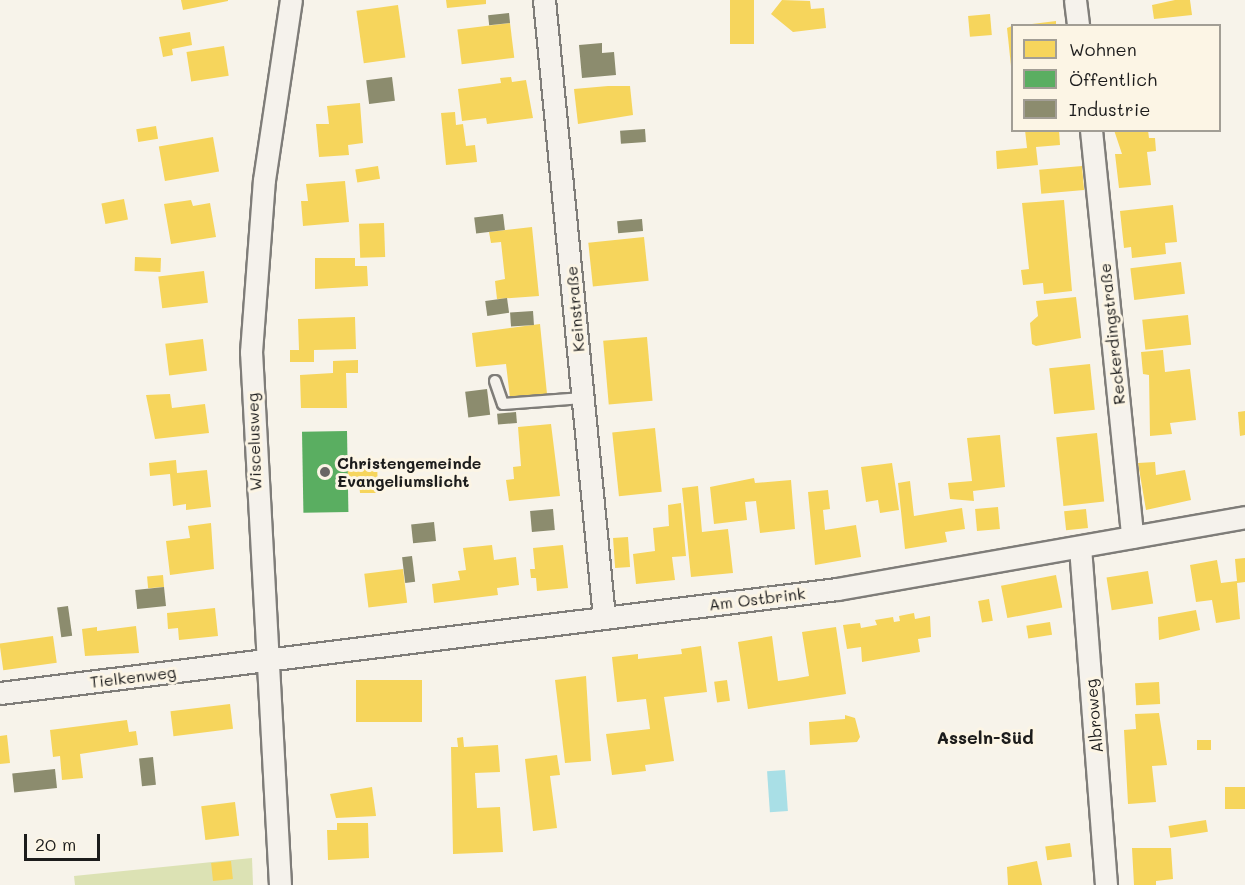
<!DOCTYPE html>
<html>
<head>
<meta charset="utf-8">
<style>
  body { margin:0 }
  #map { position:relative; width:1245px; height:885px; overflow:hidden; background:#f7f3ea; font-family:Mali,sans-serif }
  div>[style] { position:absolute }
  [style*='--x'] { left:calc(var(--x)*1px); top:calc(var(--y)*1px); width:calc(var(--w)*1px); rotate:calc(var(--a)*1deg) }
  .green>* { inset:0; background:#dce2b4 }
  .water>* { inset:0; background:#a9dfe6; transform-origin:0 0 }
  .homes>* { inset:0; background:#f6d55c; transform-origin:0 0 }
  .public>* { inset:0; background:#5aae61; transform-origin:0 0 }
  .industry>* { inset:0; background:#8c8c6e; transform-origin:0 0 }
  .roads { filter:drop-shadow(2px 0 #7f7d79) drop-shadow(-2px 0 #7f7d79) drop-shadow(0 2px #7f7d79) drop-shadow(0 -2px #7f7d79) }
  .service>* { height:10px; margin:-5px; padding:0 5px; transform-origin:5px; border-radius:5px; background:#f5f2ec }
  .minor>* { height:21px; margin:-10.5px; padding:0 10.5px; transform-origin:10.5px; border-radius:10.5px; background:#f5f2ec }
  .dots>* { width:16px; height:16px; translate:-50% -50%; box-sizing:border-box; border:3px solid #fcf5e5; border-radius:50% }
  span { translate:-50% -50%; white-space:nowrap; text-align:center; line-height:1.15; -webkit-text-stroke:6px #fcf5e5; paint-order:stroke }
  .street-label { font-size:16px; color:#1c1c1c }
  .poi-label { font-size:16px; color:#1c1c1c; font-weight:700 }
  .left { translate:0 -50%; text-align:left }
  .neighbourhood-label { font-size:18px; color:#1c1c1c; font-weight:700 }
  .legend { position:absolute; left:1011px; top:24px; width:210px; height:108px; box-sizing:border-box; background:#fcf5e5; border:2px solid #a29e95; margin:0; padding:8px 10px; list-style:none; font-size:18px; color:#1c1c1c }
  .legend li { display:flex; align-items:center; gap:12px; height:30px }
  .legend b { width:30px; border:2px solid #a29e95 }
  .scale { position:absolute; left:24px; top:834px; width:76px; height:27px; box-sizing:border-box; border:3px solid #1c1c1c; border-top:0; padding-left:8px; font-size:18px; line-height:21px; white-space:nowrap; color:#1c1c1c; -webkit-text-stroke:4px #fcf5e5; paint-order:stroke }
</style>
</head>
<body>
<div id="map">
  <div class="green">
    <div style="clip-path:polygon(252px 858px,253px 885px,75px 885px,74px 876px)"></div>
  </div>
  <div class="water">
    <div style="left:785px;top:770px;width:41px;height:18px;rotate:86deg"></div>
  </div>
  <div class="homes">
    <div style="clip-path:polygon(181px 0,228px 0,228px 1px,183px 10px)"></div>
    <div style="clip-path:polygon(446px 0,486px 0,486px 4px,447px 8px)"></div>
    <div style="left:730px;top:0;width:24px;height:44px"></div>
    <div style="clip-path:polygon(782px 0,810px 1px,811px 9px,824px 8px,826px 28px,793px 32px,771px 14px)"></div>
    <div style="clip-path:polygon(1175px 0,1190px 0,1192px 15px,1154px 19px,1152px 5px)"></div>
    <div style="left:398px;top:5px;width:53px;height:42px;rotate:82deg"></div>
    <div style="left:990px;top:14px;width:21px;height:22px;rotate:85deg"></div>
    <div style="clip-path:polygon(1056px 21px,1056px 26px,1032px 26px,1032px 24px)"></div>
    <div style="left:510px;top:23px;width:35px;height:53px;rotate:83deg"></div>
    <div style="clip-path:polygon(1012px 26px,1012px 66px,1011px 66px,1007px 28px)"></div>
    <div style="clip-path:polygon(190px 32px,192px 45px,172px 49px,173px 55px,163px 57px,159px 37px)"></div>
    <div style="left:224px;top:46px;width:30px;height:38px;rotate:81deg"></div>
    <div style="clip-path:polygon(511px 77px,512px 82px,526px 80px,533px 118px,487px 124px,486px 118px,462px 121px,458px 89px,501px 83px,500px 78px)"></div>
    <div style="clip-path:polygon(608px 86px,630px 86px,633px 115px,578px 124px,574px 89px)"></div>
    <div style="clip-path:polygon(360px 103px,363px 143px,348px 145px,349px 155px,319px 157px,316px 124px,329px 124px,327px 106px)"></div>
    <div style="clip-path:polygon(455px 112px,456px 125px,463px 124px,466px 146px,475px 145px,477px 162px,446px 165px,441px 113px)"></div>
    <div style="left:156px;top:126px;width:13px;height:20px;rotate:81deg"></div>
    <div style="clip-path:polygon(1025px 130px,1059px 130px,1060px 145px,1036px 147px,1038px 165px,997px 169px,996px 151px,1027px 148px)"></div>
    <div style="clip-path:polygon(1114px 130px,1148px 130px,1149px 138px,1155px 138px,1156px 151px,1147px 152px,1151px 185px,1119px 188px,1115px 154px,1122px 154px)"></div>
    <div style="left:213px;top:137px;width:35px;height:55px;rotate:80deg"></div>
    <div style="left:378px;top:166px;width:13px;height:23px;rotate:81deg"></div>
    <div style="left:1082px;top:166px;width:24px;height:43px;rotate:85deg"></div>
    <div style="clip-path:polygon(345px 181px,349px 222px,303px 226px,301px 201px,308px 201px,306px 184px)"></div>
    <div style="left:124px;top:199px;width:21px;height:23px;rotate:79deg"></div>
    <div style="clip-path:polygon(191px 200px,193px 206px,210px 203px,216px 237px,171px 244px,164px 204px)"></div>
    <div style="clip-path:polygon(1064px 200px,1072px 291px,1044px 294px,1043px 283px,1023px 285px,1021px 270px,1029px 269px,1022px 203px)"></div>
    <div style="clip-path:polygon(1173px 205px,1177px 242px,1165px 243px,1166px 254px,1132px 258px,1131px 247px,1124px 248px,1120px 211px)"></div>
    <div style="left:384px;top:223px;width:34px;height:25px;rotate:88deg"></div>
    <div style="clip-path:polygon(532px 227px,539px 296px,497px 299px,495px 281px,505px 279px,501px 242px,491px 243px,489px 232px)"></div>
    <div style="left:644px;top:237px;width:44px;height:56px;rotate:84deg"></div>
    <div style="left:135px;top:257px;width:26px;height:14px;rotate:2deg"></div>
    <div style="clip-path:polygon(315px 258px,355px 258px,355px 266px,367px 266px,368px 286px,315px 289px)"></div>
    <div style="left:1181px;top:262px;width:32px;height:51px;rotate:83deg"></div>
    <div style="left:204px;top:271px;width:32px;height:46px;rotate:83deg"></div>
    <div style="clip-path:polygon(1076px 297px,1081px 338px,1036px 346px,1032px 344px,1030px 323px,1038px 316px,1036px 301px)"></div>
    <div style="left:1188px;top:315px;width:30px;height:46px;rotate:84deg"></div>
    <div style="clip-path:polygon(355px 317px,356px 349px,314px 350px,314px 362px,290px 362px,290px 350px,299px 350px,298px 319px)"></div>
    <div style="clip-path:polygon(540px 324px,547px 394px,510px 398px,506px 364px,476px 367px,472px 333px)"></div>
    <div style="left:647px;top:337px;width:64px;height:44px;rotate:85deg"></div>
    <div style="left:203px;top:339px;width:32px;height:38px;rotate:83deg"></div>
    <div style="clip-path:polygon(1163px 350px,1165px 372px,1190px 369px,1196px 420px,1170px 423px,1172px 434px,1150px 436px,1149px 375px,1143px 374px,1141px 352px)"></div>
    <div style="clip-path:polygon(358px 360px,358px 373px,346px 373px,347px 408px,301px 408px,300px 375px,333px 373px,333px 361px)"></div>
    <div style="left:1090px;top:364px;width:46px;height:41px;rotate:84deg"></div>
    <div style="clip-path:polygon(170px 394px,172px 408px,205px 404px,209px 433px,155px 439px,146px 395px)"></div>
    <div style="clip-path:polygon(1245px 411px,1245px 435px,1240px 436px,1238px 412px)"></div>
    <div style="clip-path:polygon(551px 424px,560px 496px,509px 501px,506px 480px,514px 479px,513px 467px,521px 466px,518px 427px)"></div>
    <div style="left:655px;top:428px;width:64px;height:43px;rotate:84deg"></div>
    <div style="left:1097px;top:433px;width:69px;height:41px;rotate:84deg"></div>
    <div style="clip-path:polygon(1000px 435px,1005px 487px,973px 491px,974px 501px,950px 499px,948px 483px,972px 481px,967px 438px)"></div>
    <div style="clip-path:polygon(176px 460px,177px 473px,207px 470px,211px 507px,186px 510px,186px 504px,173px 506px,170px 474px,150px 476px,149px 463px)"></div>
    <div style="clip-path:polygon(347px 460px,377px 460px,378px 493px,360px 493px,359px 484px,348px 484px)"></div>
    <div style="clip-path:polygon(1155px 462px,1156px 475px,1185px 470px,1191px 500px,1146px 510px,1138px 463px)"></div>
    <div style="clip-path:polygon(892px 463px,899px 510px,880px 513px,878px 500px,866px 502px,861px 467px)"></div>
    <div style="clip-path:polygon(754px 478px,755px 483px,791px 480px,795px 529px,760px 533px,756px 501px,745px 502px,747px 520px,714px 524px,710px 487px)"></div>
    <div style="clip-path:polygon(910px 481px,914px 516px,962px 508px,965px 529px,945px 532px,947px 542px,905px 549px,898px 483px)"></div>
    <div style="clip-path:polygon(698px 486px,702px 532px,728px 529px,733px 573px,691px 577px,682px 488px)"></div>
    <div style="clip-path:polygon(828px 490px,830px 509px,823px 510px,825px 530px,856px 525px,861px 557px,815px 565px,808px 492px)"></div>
    <div style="clip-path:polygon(681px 503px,686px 556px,672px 557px,675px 580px,636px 584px,633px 554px,655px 551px,653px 528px,669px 526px,668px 505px)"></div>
    <div style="left:998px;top:507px;width:22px;height:23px;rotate:85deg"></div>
    <div style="left:1086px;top:509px;width:19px;height:22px;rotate:84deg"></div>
    <div style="clip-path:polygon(211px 523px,214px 569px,170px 575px,166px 541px,190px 538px,188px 526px)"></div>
    <div style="left:628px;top:537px;width:30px;height:15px;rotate:86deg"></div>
    <div style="clip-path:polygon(492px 545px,494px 560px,516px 557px,519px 585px,497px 588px,498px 595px,434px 603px,432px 584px,460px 580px,458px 571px,466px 570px,463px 548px)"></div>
    <div style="clip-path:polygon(563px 545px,568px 588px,537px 591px,536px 578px,531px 578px,530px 569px,535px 569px,533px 548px)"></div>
    <div style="clip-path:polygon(1245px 558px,1245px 582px,1237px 583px,1240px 619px,1216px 623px,1212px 600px,1196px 602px,1190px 565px,1217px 560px,1221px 583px,1237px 581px,1235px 559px)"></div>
    <div style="left:403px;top:569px;width:34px;height:39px;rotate:83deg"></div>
    <div style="left:1148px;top:571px;width:33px;height:42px;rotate:81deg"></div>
    <div style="left:163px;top:575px;width:12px;height:16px;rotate:85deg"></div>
    <div style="left:1056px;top:575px;width:33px;height:56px;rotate:79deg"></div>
    <div style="left:989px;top:599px;width:22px;height:11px;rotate:80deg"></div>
    <div style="clip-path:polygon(215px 608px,218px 636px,179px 640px,178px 628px,168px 629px,167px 613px)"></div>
    <div style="clip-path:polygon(1196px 610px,1200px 630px,1159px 640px,1158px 617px)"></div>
    <div style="clip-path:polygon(914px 613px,915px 619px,930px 616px,931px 637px,918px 639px,920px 652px,862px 662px,861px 647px,847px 649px,843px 625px,860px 623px,861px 628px,877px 625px,875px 620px,893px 617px,894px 622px,900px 621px,899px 616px)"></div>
    <div style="left:1050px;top:622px;width:13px;height:24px;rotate:81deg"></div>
    <div style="clip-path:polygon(136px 626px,139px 653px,85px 656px,82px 629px,97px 627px,97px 631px)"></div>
    <div style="clip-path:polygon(836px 627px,846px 694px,748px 709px,738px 642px,772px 636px,778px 681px,793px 679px,809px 676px,802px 632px)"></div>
    <div style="left:53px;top:636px;width:27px;height:54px;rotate:82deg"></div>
    <div style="clip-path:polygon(701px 646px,707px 692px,664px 697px,674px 761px,645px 765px,646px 771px,612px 775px,606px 734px,650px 729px,646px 699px,617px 702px,612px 657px,638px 654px,638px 659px,682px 654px,681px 649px)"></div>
    <div style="clip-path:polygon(586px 676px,591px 761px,565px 763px,555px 680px)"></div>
    <div style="left:422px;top:680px;width:42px;height:66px;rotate:90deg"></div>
    <div style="left:727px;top:680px;width:21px;height:13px;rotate:82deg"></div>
    <div style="left:1159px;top:682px;width:22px;height:24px;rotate:87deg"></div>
    <div style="left:230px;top:704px;width:25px;height:60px;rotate:83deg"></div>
    <div style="clip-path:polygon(1159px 713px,1167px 765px,1152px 766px,1156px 802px,1128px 804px,1124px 730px,1136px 729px,1135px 714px)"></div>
    <div style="clip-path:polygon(845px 715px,855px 718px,860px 737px,857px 742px,810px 745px,809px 722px,845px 719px)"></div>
    <div style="clip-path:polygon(127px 720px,129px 732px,136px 731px,138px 745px,80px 754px,83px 778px,62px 780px,60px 756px,53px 757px,50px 730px)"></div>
    <div style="clip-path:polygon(7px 735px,10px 763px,0 764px,0 736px)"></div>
    <div style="clip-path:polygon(463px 737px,464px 747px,498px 745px,500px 772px,475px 773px,477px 808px,500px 807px,503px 852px,453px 854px,451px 747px,458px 747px,457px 738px)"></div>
    <div style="left:1197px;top:740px;width:14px;height:10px"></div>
    <div style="clip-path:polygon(557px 755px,560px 775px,550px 776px,557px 828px,533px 831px,525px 759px)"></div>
    <div style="clip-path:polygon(372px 787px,376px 816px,336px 818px,330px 794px)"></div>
    <div style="left:1245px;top:787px;width:22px;height:20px;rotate:90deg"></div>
    <div style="left:235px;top:802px;width:34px;height:34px;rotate:83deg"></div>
    <div style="left:1206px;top:820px;width:12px;height:38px;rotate:81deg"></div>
    <div style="clip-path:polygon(337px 823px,368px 823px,369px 858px,328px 860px,327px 830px,337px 830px)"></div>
    <div style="left:1070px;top:843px;width:14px;height:25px;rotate:82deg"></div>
    <div style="clip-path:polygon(1132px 848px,1171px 848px,1173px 879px,1156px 881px,1156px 885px,1134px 885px)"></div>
    <div style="left:231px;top:861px;width:18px;height:20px;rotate:84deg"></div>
    <div style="clip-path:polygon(1037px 861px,1042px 885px,1008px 885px,1007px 867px)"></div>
  </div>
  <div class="public">
    <div style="left:347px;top:431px;width:81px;height:45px;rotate:89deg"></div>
  </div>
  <div class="industry">
    <div style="left:509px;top:13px;width:10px;height:21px;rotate:84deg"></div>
    <div style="clip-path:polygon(602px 43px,602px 53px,614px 52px,616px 75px,582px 78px,579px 45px)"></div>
    <div style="left:392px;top:77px;width:24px;height:26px;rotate:83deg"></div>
    <div style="left:645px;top:129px;width:13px;height:25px;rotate:86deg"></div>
    <div style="left:503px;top:214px;width:16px;height:29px;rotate:83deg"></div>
    <div style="left:642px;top:219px;width:12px;height:25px;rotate:85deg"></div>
    <div style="left:507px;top:298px;width:15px;height:22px;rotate:82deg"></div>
    <div style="left:533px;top:311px;width:14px;height:23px;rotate:86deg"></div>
    <div style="left:487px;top:389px;width:26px;height:22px;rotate:83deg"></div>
    <div style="left:516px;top:412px;width:11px;height:19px;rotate:85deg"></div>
    <div style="left:553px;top:509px;width:21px;height:23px;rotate:85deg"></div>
    <div style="left:434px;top:522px;width:19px;height:23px;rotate:84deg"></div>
    <div style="left:412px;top:556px;width:26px;height:10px;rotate:83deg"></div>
    <div style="left:164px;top:587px;width:19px;height:29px;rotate:84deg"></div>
    <div style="left:68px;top:606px;width:30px;height:11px;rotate:82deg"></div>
    <div style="left:153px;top:757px;width:28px;height:14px;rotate:84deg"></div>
    <div style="left:55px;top:769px;width:19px;height:43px;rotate:84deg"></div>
  </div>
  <div class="roads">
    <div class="service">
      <div style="--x:495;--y:381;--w:24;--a:71"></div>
      <div style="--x:503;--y:404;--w:80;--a:-4.3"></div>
    </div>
    <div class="minor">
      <div style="--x:544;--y:0;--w:621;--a:84.45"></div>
      <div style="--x:1075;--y:0;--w:26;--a:83"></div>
      <div style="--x:1091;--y:130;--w:409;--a:84.2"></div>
      <div style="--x:1080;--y:547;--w:339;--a:85.6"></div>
      <div style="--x:0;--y:693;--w:843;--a:-7.08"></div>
      <div style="--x:837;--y:589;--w:414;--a:-10"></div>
      <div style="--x:280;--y:885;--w:534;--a:-93.11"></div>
      <div style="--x:251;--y:352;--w:172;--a:-85.7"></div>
      <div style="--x:264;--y:180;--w:182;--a:-81.5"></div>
    </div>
  </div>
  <div class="dots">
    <div style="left:325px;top:472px;background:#696764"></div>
  </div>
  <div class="street-label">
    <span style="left:575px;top:309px;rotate:-95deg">Keinstraße</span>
    <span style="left:1112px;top:334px;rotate:-96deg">Reckerdingstraße</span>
    <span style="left:254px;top:442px;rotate:-92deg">Wiscelusweg</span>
    <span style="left:757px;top:599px;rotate:-7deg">Am Ostbrink</span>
    <span style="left:133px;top:677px;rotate:-7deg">Tielkenweg</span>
    <span style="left:1094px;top:716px;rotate:-95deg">Albroweg</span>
  </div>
  <div class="poi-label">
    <span class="left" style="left:337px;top:472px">Christengemeinde<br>Evangeliumslicht</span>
  </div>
  <div class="neighbourhood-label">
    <span style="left:985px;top:737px">Asseln-Süd</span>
  </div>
  <ul class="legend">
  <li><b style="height:16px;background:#f6d55c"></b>Wohnen</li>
  <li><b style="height:16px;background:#5aae61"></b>Öffentlich</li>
  <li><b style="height:16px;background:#8c8c6e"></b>Industrie</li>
  </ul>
  <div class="scale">20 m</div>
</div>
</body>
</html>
